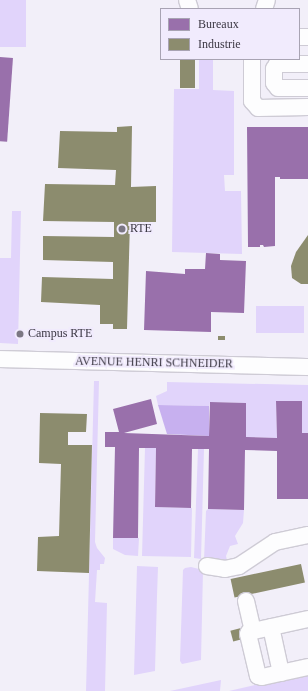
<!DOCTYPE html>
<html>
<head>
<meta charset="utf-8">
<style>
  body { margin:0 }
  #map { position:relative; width:308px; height:691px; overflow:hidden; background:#f2eff9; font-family:"Times New Roman",serif }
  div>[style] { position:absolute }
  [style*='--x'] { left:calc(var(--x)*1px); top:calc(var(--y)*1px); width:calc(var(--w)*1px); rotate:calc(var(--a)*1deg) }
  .green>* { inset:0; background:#e1d4fb; transform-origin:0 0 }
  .water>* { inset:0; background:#c7b0ef }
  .offices>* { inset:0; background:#9970ab; transform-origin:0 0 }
  .industry>* { inset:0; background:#8c8c6e; transform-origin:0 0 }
  .roads { filter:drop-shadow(1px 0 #cecbd5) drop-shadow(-1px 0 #cecbd5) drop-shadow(0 1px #cecbd5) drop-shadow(0 -1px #cecbd5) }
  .minor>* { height:16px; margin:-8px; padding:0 8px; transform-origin:8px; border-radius:8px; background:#fdfdfe }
  .dots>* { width:11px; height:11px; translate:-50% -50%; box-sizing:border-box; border:2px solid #f1ebfd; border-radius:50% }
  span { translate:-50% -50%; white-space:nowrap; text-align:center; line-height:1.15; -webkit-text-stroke:4px #f1ebfd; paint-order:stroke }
  .poi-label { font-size:12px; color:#3b3743 }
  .left { translate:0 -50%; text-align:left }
  .street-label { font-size:12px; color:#3b3743 }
  .legend { position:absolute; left:160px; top:8px; width:140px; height:52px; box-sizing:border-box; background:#f1ebfd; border:1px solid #a8a3b3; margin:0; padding:5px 7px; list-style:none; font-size:12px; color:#3b3743 }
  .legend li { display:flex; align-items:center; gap:8px; height:20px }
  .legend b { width:20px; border:1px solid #a8a3b3 }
</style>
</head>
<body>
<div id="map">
  <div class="green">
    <div style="left:0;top:0;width:26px;height:47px"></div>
    <div style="clip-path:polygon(199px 59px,213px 59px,213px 90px,234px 91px,234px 175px,224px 175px,225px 191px,241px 191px,242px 254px,172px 252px,174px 89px,199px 89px)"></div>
    <div style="clip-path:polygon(12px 211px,21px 211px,18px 344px,0 343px,0 258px,11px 258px)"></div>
    <div style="left:256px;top:306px;width:48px;height:27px"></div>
    <div style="clip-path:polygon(94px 381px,99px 381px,95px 542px,97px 548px,105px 558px,104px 564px,100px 564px,100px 570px,97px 570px,95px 602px,107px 603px,105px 691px,86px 691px)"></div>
    <div style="clip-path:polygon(167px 382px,308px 385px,308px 433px,302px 433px,301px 401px,276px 401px,277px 438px,246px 437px,246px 403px,210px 402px,209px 406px,158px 405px,156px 396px,167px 391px)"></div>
    <div style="clip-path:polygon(145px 448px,156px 448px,155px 507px,192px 508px,191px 557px,142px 556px)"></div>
    <div style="clip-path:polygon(198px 449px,204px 449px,201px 559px,194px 558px)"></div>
    <div style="clip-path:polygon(208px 509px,244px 510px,243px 523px,235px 536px,238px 544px,230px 546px,226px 556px,228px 565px,204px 560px,206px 511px)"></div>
    <div style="clip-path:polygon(113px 538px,139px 538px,138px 556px,125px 555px,113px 549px)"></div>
    <div style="clip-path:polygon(137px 566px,158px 567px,157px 596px,155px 671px,134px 675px)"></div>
    <div style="clip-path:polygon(191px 567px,203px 570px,201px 660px,182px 664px,180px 661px,183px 570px,185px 568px)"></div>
    <div style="clip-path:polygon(308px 673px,308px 691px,229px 691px)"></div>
    <div style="clip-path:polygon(221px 680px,220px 691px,170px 691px)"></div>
  </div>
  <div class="water">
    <div style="clip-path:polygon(158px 405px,209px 406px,209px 436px,167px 434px)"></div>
  </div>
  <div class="offices">
    <div style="left:0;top:57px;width:13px;height:84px;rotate:4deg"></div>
    <div style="clip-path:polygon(247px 127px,308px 127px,308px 179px,280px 179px,280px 177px,275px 177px,275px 246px,264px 247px,263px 245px,260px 245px,260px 247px,248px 247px)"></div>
    <div style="clip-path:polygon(206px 253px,220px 254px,220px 260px,246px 261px,244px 313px,211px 312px,211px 332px,144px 330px,146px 271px,185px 274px,185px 269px,205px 269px)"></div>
    <div style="clip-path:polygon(151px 399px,157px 424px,124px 433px,209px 436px,210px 402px,246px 403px,246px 437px,277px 438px,276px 401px,302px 401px,302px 433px,308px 433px,308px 499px,277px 499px,277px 451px,245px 450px,244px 510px,208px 509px,209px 449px,192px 449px,191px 508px,155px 507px,156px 448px,139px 448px,138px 538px,113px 538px,115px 447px,105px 447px,105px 432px,119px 432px,113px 409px)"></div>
  </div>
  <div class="industry">
    <div style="left:180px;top:59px;width:15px;height:29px"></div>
    <div style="clip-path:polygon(132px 126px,131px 187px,156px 186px,156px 222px,130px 222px,127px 329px,113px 329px,113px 324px,100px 324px,100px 305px,41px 302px,42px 277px,113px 279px,113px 262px,43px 260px,43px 236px,114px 237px,114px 222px,43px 221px,45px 184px,115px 185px,116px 170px,58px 168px,60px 131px,117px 132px,117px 127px)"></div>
    <div style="clip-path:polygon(308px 235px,308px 284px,301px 284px,292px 278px,291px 266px,296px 252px)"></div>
    <div style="left:18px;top:330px;width:4px;height:9px"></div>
    <div style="left:218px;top:336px;width:7px;height:4px"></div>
    <div style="clip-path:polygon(40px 413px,87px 414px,86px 432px,68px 432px,68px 445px,92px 445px,89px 573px,37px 571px,38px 537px,59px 536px,61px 464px,39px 463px)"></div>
    <div style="left:301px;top:564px;width:19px;height:72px;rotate:78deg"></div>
    <div style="left:241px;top:628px;width:11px;height:11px;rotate:75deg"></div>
  </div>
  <div class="roads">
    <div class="minor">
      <div style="--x:187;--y:0;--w:9;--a:72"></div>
      <div style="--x:264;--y:9;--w:9;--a:-72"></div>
      <div style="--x:299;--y:37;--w:9;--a:0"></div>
      <div style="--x:252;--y:59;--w:42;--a:90"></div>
      <div style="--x:252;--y:101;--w:9;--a:49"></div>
      <div style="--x:258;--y:108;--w:50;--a:-1.1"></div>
      <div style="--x:308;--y:64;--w:31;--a:180"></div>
      <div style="--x:277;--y:64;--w:6;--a:121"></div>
      <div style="--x:274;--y:69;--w:14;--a:90"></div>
      <div style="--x:274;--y:83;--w:6;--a:51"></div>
      <div style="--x:278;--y:88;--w:30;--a:0"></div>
      <div style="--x:0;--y:359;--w:308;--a:1.5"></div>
      <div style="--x:207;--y:566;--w:18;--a:9"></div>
      <div style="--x:225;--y:569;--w:14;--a:-12"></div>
      <div style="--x:239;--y:566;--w:43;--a:-33.7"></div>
      <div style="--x:275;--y:542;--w:34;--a:-12"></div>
      <div style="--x:246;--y:601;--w:31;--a:77"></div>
      <div style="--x:308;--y:619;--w:60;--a:167.6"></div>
      <div style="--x:249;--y:632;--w:2;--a:117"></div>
      <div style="--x:248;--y:634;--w:43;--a:76.6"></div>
      <div style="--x:258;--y:676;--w:4;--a:14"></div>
      <div style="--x:262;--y:677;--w:47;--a:-12.3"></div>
      <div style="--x:271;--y:627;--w:47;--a:77.7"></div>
    </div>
  </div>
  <div class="dots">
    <div style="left:122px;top:229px;background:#7b7783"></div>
    <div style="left:20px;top:334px;background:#7b7783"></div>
  </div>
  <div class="poi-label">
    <span class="left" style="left:130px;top:229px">RTE</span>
    <span class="left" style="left:28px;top:334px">Campus RTE</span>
  </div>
  <div class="street-label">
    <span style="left:154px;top:363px;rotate:1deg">AVENUE HENRI SCHNEIDER</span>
  </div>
  <ul class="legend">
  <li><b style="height:11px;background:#9970ab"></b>Bureaux</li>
  <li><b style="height:11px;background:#8c8c6e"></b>Industrie</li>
  </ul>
</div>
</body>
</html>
